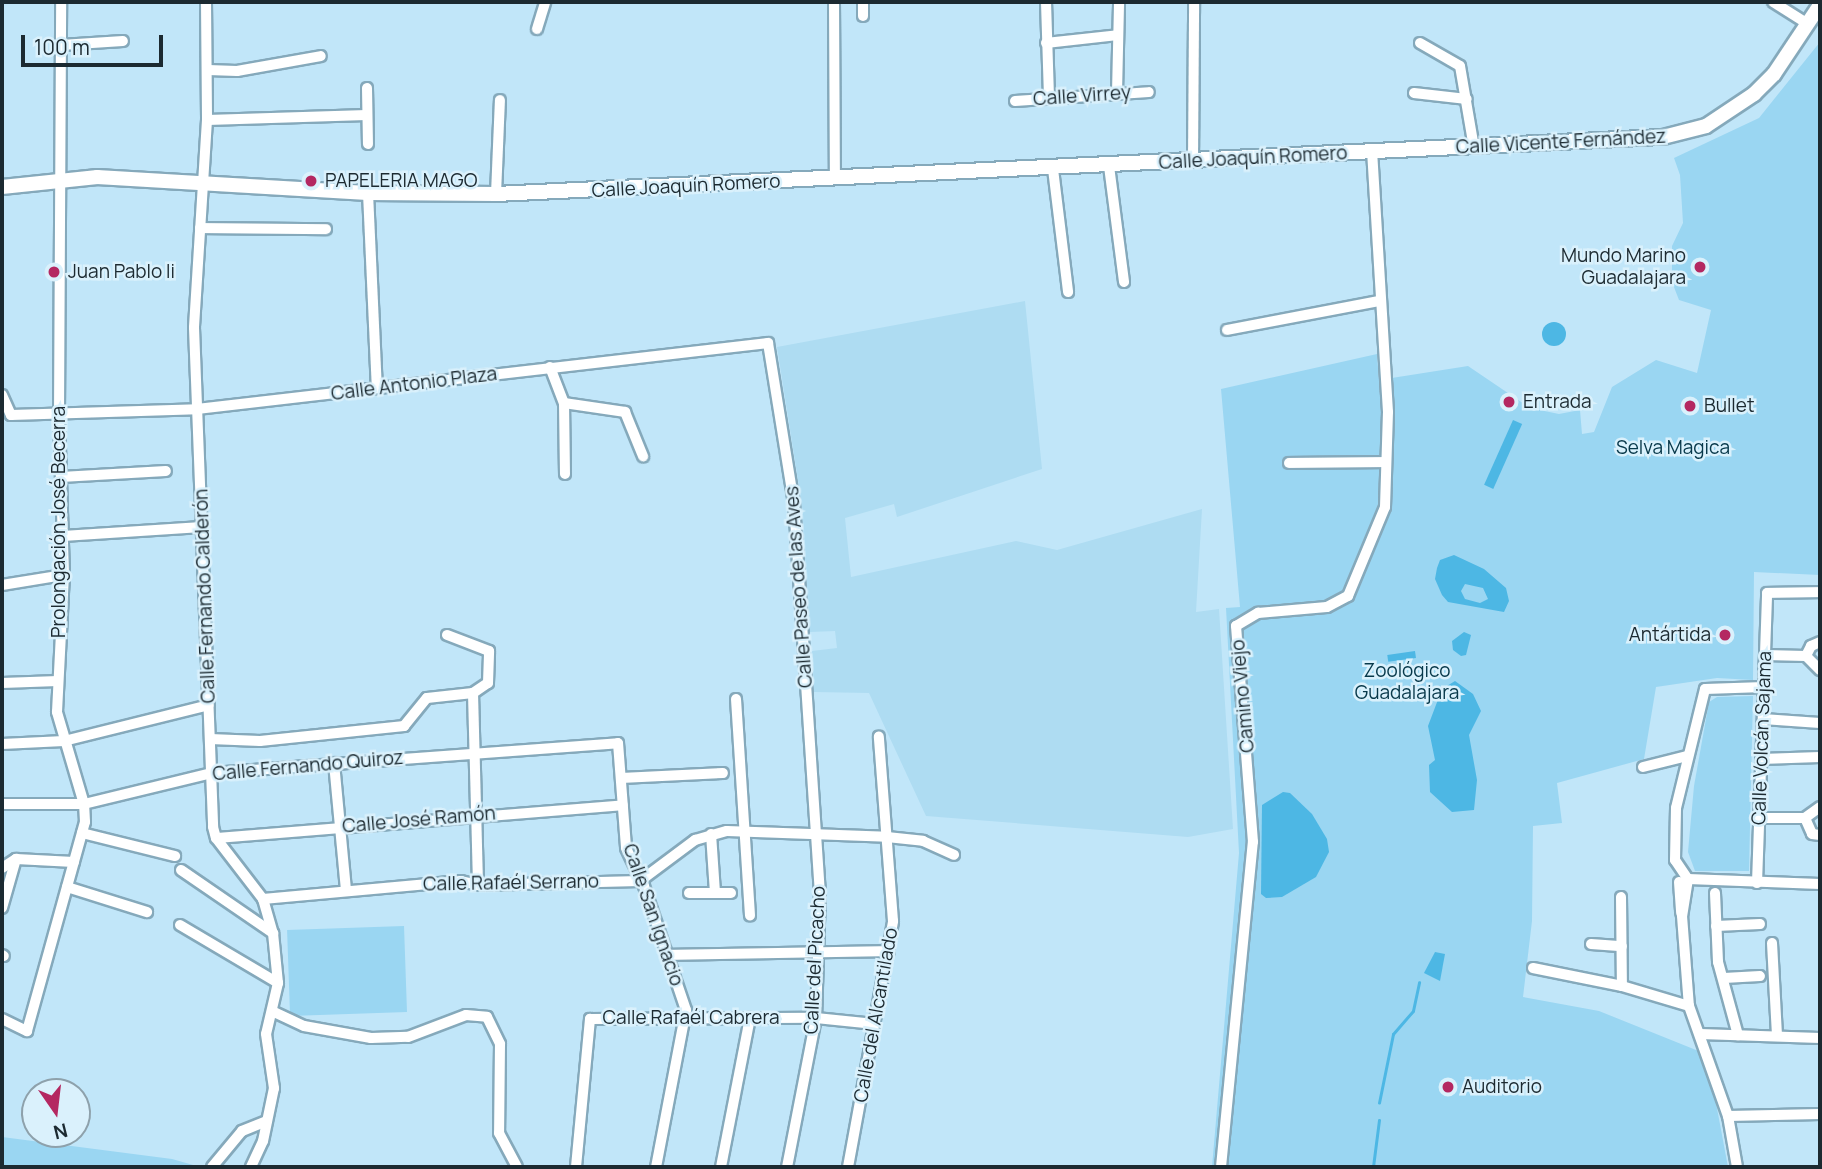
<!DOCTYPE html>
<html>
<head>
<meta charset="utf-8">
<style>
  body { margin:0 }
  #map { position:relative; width:1822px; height:1169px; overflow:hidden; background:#c1e6f9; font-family:Manrope,sans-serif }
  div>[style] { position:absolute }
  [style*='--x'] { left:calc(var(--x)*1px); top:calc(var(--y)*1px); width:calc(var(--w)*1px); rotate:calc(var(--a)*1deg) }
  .built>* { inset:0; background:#aedcf2 }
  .green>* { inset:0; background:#9ad6f2; transform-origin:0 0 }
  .water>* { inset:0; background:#4db7e4; transform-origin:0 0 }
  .round { border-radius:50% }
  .stream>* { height:2.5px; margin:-1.25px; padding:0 1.25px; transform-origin:1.25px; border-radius:1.25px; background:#4db7e4 }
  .roads { filter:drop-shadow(2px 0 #85a9bb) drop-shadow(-2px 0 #85a9bb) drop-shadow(0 2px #85a9bb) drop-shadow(0 -2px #85a9bb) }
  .street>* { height:10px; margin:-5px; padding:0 5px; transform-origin:5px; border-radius:5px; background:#fff }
  .secondary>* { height:14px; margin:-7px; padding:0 7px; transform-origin:7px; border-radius:7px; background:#fff }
  .dots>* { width:19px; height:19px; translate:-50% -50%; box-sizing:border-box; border:4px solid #daf1fc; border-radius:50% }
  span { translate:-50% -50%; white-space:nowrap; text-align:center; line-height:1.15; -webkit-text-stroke:5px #daf1fc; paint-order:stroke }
  .street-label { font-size:19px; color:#1c2a31 }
  .poi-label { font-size:19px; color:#1c2a31 }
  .left { translate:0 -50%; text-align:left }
  .right { translate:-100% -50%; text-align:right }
  .park-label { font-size:19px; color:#07384a }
  .frame { position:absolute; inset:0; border:4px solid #1c2a31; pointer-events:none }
  .north { position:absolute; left:21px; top:1078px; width:70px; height:70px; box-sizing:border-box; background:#daf1fc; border:2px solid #8ea1ab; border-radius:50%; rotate:166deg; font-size:19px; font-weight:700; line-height:28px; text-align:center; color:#1c2a31 }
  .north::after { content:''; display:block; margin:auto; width:24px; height:32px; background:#b42861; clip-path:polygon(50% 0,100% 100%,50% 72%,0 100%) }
  .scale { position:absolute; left:21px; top:35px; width:142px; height:32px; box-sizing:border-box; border:4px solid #1c2a31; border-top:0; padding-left:9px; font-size:21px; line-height:24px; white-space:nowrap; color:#1c2a31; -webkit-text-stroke:5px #daf1fc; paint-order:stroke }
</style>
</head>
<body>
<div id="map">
  <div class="built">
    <div style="clip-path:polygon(1025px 301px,1042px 469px,897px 517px,894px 504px,845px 518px,851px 577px,1016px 541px,1057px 550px,1202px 509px,1196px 612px,1219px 609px,1233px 829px,1188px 837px,926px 816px,869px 693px,814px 692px,812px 651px,837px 648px,835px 631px,810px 632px,801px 499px,777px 347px)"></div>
  </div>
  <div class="green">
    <div style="clip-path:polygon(1820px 42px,1820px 575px,1754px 572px,1753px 680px,1717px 678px,1656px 687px,1644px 759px,1557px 783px,1562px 823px,1533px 826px,1532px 921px,1523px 997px,1599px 1011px,1701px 1052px,1710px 1071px,1728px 1167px,1212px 1167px,1239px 853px,1226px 608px,1240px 607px,1221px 389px,1377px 354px,1379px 380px,1468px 366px,1530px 408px,1559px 414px,1580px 410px,1582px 434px,1594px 432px,1612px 387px,1656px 360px,1697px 373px,1711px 310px,1679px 300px,1672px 282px,1672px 246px,1683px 223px,1680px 175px,1674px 158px,1759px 118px)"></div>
    <div style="clip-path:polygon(1753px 696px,1749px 871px,1695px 871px,1688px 852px,1694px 786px,1709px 702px,1717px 697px)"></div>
    <div style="left:404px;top:926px;width:86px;height:117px;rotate:88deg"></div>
    <div style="clip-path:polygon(2px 1137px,172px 1159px,200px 1167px,2px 1167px)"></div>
  </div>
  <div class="water">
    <div class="round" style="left:1542px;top:322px;width:24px;height:24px"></div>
    <div style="left:1513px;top:420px;width:10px;height:71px;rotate:24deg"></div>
    <div style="clip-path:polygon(evenodd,1454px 555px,1484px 569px,1506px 588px,1509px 601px,1504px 612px,1448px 602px,1442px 595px,1435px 579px,1437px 568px,1440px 560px,1454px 555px,1465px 584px,1483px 588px,1488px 599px,1480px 603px,1465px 599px,1461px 591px,1465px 584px)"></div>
    <div style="clip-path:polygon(1464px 632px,1471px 635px,1466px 655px,1461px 656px,1453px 650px,1452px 641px)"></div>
    <div style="left:1415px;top:651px;width:7px;height:28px;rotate:82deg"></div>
    <div style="clip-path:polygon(1455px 681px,1473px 694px,1481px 711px,1469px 735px,1477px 780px,1474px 810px,1452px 812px,1430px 792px,1429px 765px,1435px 760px,1428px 726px,1442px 689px)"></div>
    <div style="clip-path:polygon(1283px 792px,1290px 793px,1312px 814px,1327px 839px,1329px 852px,1316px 877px,1282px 897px,1266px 898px,1261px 894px,1262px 805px)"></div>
    <div style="clip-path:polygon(1435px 952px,1445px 954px,1440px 981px,1424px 973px)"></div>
  </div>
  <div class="stream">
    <div style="--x:1379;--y:1103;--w:70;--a:-78.5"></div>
    <div style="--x:1393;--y:1034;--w:30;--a:-49"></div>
    <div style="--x:1413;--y:1011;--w:29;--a:-78"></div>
    <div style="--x:1373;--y:1167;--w:47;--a:-82.7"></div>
  </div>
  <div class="roads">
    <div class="street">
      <div style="--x:206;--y:2;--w:118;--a:89.5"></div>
      <div style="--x:207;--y:120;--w:208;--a:93.6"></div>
      <div style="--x:194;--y:328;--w:499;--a:87.8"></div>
      <div style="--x:213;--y:827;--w:11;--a:75"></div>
      <div style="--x:216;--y:838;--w:77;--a:52.4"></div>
      <div style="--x:263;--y:899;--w:35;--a:74"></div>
      <div style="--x:273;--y:933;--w:50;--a:84.3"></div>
      <div style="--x:278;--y:983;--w:52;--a:103.2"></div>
      <div style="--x:266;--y:1034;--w:55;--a:81.6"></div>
      <div style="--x:274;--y:1088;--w:54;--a:101.7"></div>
      <div style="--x:263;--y:1141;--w:29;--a:115"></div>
      <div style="--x:834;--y:2;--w:176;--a:89.7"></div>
      <div style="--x:1046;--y:2;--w:97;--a:88.2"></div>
      <div style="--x:1773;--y:2;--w:41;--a:32.2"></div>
      <div style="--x:863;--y:16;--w:14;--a:-90"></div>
      <div style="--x:537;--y:29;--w:28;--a:-73"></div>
      <div style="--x:1046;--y:43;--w:72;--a:-6.3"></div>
      <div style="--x:1420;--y:43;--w:46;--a:29.9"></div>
      <div style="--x:1460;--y:66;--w:83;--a:80.3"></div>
      <div style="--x:61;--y:45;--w:62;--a:-3.7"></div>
      <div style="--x:208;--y:70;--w:29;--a:2"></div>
      <div style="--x:237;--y:71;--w:85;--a:-10.1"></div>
      <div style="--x:367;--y:88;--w:56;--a:89"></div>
      <div style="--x:1117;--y:93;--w:91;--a:-88.7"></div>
      <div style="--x:1414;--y:93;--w:53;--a:6.5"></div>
      <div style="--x:1015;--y:101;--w:134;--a:-3.8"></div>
      <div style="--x:207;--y:120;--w:160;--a:-1.8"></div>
      <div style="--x:1193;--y:161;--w:159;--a:-89.6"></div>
      <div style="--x:1109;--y:166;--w:117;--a:82.6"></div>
      <div style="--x:1053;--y:169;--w:124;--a:83"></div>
      <div style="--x:368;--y:193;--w:195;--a:87.4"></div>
      <div style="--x:496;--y:194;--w:94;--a:-87.6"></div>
      <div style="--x:200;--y:228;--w:126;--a:0.5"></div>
      <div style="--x:1227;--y:330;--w:155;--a:-10.8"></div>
      <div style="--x:550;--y:367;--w:39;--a:69"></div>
      <div style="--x:564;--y:403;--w:71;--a:89.2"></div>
      <div style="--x:2;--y:395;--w:22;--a:66"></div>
      <div style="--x:11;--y:415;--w:186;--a:-1.8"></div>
      <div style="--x:197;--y:409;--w:575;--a:-6.59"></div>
      <div style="--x:768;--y:343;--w:162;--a:80.8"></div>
      <div style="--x:794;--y:503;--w:390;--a:86.2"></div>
      <div style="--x:820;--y:892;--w:126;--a:91.8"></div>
      <div style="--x:816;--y:1018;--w:152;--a:101"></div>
      <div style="--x:564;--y:403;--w:62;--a:8.4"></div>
      <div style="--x:625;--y:412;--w:48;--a:67.8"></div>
      <div style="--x:1289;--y:463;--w:97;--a:-0.6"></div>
      <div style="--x:61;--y:477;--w:105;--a:-3.3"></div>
      <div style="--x:63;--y:536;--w:139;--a:-3.7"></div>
      <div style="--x:2;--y:585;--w:63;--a:-9.2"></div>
      <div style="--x:1820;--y:642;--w:10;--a:156"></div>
      <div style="--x:1811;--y:646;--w:11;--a:117"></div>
      <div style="--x:1806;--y:656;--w:20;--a:45"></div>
      <div style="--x:1765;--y:655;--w:41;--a:1.4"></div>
      <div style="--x:2;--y:683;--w:56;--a:-2"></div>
      <div style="--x:1764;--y:687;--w:59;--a:178.1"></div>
      <div style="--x:1705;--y:689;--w:122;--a:103.7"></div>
      <div style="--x:1676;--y:808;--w:52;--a:91.1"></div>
      <div style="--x:1675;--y:860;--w:23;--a:56"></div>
      <div style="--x:1688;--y:879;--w:132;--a:2.2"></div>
      <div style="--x:473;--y:693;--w:192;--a:88.5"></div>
      <div style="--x:736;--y:699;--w:217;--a:86.3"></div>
      <div style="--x:1763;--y:719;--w:57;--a:4"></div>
      <div style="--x:210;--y:739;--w:50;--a:2.3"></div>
      <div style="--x:260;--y:741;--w:145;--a:-5.9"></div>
      <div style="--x:404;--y:726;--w:36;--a:-51"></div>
      <div style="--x:427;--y:698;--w:46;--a:-6.2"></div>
      <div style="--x:473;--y:693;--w:18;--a:-34"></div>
      <div style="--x:488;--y:683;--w:32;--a:-88"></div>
      <div style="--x:489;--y:651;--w:45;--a:-159.1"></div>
      <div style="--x:2;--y:744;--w:62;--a:-2.8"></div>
      <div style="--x:64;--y:741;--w:149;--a:-13.9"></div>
      <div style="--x:1761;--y:759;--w:59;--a:-1.9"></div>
      <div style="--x:334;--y:763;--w:128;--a:84.6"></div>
      <div style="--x:1643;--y:767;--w:45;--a:-14"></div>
      <div style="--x:621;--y:778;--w:102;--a:-2.8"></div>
      <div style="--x:2;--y:804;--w:82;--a:0"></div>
      <div style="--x:84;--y:804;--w:132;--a:-13.6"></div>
      <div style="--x:212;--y:773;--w:407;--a:-4.2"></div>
      <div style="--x:618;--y:743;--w:105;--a:85.6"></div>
      <div style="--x:626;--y:848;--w:42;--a:64.7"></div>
      <div style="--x:644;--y:886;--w:131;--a:71.3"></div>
      <div style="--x:686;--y:1010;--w:160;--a:100.8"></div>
      <div style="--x:1820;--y:807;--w:19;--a:144"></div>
      <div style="--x:1805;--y:818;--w:17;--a:66"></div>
      <div style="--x:1812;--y:834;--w:8;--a:7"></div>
      <div style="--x:1759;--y:818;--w:46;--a:0"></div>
      <div style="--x:82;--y:833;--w:96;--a:13.9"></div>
      <div style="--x:711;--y:834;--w:59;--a:86.1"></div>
      <div style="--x:216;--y:838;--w:408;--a:-4.6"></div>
      <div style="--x:2;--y:868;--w:17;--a:-33"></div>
      <div style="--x:16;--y:859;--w:58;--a:3"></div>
      <div style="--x:181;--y:870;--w:112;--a:34.4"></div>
      <div style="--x:1688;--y:879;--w:37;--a:99"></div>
      <div style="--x:1682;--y:916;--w:90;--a:85.6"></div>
      <div style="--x:1689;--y:1006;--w:117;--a:70.5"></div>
      <div style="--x:1728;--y:1116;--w:52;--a:80"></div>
      <div style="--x:1679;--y:882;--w:31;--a:86"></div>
      <div style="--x:1757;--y:883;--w:290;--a:-88"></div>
      <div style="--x:1767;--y:593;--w:53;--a:-1.1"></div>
      <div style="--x:67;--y:887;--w:84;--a:17.4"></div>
      <div style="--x:689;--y:893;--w:42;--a:0"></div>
      <div style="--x:1715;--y:893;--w:69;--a:87.5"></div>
      <div style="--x:1718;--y:962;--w:76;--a:74.7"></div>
      <div style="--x:1621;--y:897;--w:89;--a:89.4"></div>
      <div style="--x:263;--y:899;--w:199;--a:-5.2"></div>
      <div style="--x:461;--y:881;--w:17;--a:13"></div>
      <div style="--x:478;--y:885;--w:162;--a:-1.4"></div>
      <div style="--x:640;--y:881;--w:69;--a:-36.7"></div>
      <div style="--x:695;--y:840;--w:33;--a:-16"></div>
      <div style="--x:727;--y:831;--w:160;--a:2.1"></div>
      <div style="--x:887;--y:837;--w:36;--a:6"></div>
      <div style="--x:923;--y:841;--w:34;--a:24"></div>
      <div style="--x:2;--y:908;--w:51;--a:-74.1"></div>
      <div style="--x:180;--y:925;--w:114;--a:30.6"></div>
      <div style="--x:1716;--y:926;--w:44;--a:-2.6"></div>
      <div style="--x:1772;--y:943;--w:93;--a:86.9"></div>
      <div style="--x:1591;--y:944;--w:31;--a:4"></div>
      <div style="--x:2;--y:955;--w:2;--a:27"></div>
      <div style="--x:667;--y:955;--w:222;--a:-1"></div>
      <div style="--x:1533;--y:968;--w:91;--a:11.4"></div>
      <div style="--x:1622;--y:986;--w:70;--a:16.6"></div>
      <div style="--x:1724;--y:978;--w:36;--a:-3"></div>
      <div style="--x:274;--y:1012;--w:33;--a:25"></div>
      <div style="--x:304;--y:1026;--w:68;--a:10.2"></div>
      <div style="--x:371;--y:1038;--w:37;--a:-2"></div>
      <div style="--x:408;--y:1037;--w:62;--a:-20.8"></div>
      <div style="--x:466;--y:1015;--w:21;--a:5"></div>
      <div style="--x:487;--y:1017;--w:30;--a:64"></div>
      <div style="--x:500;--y:1044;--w:89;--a:90.6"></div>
      <div style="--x:499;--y:1133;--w:38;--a:62"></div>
      <div style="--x:2;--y:1019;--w:28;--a:26"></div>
      <div style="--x:27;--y:1031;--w:217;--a:-74.5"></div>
      <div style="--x:85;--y:822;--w:18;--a:-93"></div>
      <div style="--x:84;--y:804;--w:96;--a:-106.4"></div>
      <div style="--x:57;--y:712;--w:137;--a:-87.1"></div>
      <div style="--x:64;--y:575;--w:161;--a:-91.8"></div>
      <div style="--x:59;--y:414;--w:412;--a:-89.7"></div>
      <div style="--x:1700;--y:1034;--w:120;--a:1.9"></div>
      <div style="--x:1728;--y:1116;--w:92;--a:-1.2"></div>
      <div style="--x:212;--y:1167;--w:47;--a:-50.2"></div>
      <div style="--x:242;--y:1131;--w:27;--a:-22"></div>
      <div style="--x:576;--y:1167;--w:149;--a:-84.6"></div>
      <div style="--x:590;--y:1019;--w:226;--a:-0.3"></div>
      <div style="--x:816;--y:1018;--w:59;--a:5.8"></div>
      <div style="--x:721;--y:1167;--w:152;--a:-79"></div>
      <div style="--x:848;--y:1167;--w:250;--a:-79.6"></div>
      <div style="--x:893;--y:921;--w:185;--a:-94.4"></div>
      <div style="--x:1221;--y:1167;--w:327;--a:-84.4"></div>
      <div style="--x:1253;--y:842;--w:217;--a:-94.5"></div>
      <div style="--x:1236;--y:626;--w:26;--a:-31"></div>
      <div style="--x:1258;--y:613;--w:69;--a:-5"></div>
      <div style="--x:1327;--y:607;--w:24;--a:-28"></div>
      <div style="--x:1348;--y:596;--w:96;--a:-67.4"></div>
      <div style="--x:1385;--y:507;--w:95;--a:-88.2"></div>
      <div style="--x:1388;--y:412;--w:260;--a:-93.5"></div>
    </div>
    <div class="secondary">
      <div style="--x:2;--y:187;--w:96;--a:-6"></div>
      <div style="--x:97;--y:177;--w:271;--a:3.4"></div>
      <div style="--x:368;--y:193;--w:128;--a:0.4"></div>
      <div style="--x:496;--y:194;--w:1168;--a:-2.8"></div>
      <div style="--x:1663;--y:137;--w:44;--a:-14.3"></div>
      <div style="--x:1706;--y:126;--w:58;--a:-33.7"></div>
      <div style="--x:1754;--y:94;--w:28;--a:-45"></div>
      <div style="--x:1774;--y:74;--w:83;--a:-56.3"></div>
    </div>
  </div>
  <div class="dots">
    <div style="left:311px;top:181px;background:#b42861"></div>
    <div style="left:1700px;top:267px;background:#b42861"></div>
    <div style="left:54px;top:272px;background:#b42861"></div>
    <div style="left:1509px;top:402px;background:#b42861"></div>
    <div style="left:1690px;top:406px;background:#b42861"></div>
    <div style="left:1725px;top:635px;background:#b42861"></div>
    <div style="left:1448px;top:1087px;background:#b42861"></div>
  </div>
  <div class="street-label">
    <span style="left:1082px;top:96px;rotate:-4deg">Calle Virrey</span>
    <span style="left:1561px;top:142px;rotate:-3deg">Calle Vicente Fernández</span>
    <span style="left:1253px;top:158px;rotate:-3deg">Calle Joaquín Romero</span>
    <span style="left:686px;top:186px;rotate:-3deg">Calle Joaquín Romero</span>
    <span style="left:414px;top:384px;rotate:-7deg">Calle Antonio Plaza</span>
    <span style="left:59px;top:522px;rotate:-90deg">Prolongación José Becerra</span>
    <span style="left:799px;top:587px;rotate:-94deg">Calle Paseo de las Aves</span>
    <span style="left:205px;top:596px;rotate:-92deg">Calle Fernando Calderón</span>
    <span style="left:1243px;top:696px;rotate:-95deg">Camino Viejo</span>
    <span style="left:1762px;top:738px;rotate:-88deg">Calle Volcán Sajama</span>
    <span style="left:308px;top:766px;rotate:-5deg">Calle Fernando Quiroz</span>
    <span style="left:419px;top:820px;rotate:-5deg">Calle José Ramón</span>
    <span style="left:511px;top:883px;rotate:-1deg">Calle Rafaél Serrano</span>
    <span style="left:653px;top:915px;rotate:71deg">Calle San Ignacio</span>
    <span style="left:815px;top:960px;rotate:-87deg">Calle del Picacho</span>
    <span style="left:876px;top:1015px;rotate:-80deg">Calle del Alcantilado</span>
    <span style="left:691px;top:1018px">Calle Rafaél Cabrera</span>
  </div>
  <div class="poi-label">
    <span class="left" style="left:325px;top:181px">PAPELERIA MAGO</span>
    <span class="right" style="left:1686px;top:267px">Mundo Marino<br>Guadalajara</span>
    <span class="left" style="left:68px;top:272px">Juan Pablo Ii</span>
    <span class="left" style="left:1523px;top:402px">Entrada</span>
    <span class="left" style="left:1704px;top:406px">Bullet</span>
    <span class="right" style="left:1711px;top:635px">Antártida</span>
    <span class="left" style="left:1462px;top:1087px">Auditorio</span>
  </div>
  <div class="park-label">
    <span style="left:1673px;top:448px">Selva Magica</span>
    <span style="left:1407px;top:682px">Zoológico<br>Guadalajara</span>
  </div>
  <div class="frame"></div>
  <div class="north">N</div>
  <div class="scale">100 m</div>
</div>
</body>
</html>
